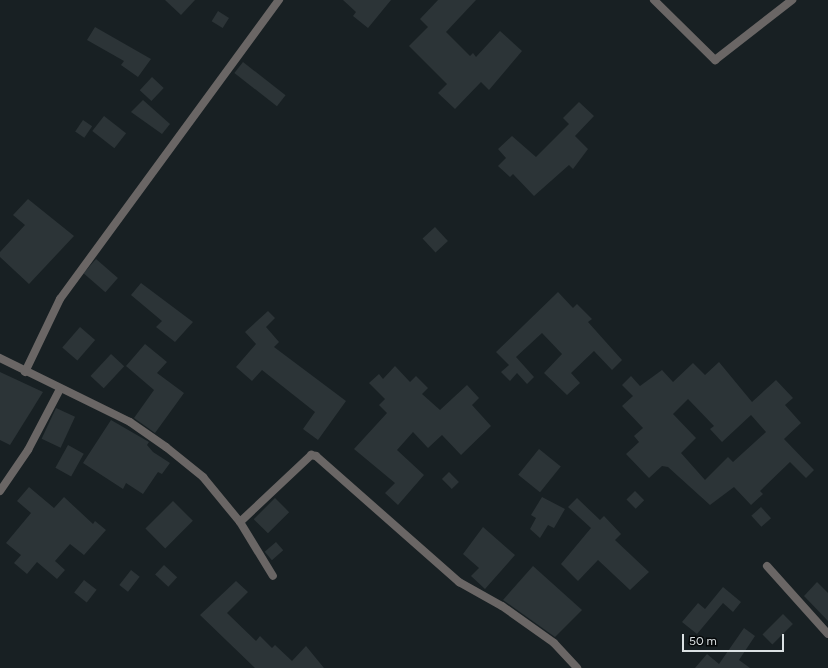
<!DOCTYPE html>
<html>
<head>
<meta charset="utf-8">
<style>
  body { margin:0 }
  #map { position:relative; width:828px; height:668px; overflow:hidden; background:#182023; font-family:Figtree,sans-serif }
  div>[style] { position:absolute }
  [style*='--x'] { left:calc(var(--x)*1px); top:calc(var(--y)*1px); width:calc(var(--w)*1px); rotate:calc(var(--a)*1deg) }
  .building>* { inset:0; background:#2c3437; transform-origin:0 0 }
  .minor>* { height:8px; margin:-4px; padding:0 4px; transform-origin:4px; border-radius:4px; background:#6a6665 }
  span { translate:-50% -50%; white-space:nowrap; text-align:center; line-height:1.15; -webkit-text-stroke:3.5px #06090a; paint-order:stroke }
  .scale { position:absolute; left:682px; top:634px; width:102px; height:18px; box-sizing:border-box; border:2px solid #dbe1e3; border-top:0; padding-left:5px; font-size:12px; line-height:14px; white-space:nowrap; color:#dbe1e3; -webkit-text-stroke:3px #06090a; paint-order:stroke }
</style>
</head>
<body>
<div id="map">
  <div class="building">
    <div style="clip-path:polygon(165px 0,195px 0,181px 15px)"></div>
    <div style="clip-path:polygon(343px 0,391px 0,368px 28px,353px 16px,356px 12px)"></div>
    <div style="clip-path:polygon(438px 0,476px 0,446px 32px,470px 56px,473px 53px,476px 57px,500px 31px,522px 51px,489px 90px,481px 82px,455px 109px,438px 93px,447px 84px,409px 46px,428px 27px,420px 19px)"></div>
    <div style="left:218px;top:11px;width:13px;height:12px;rotate:32deg"></div>
    <div style="clip-path:polygon(95px 27px,151px 59px,138px 77px,121px 65px,124px 61px,87px 40px)"></div>
    <div style="left:243px;top:62px;width:54px;height:14px;rotate:38deg"></div>
    <div style="left:152px;top:77px;width:16px;height:18px;rotate:43deg"></div>
    <div style="clip-path:polygon(143px 100px,170px 124px,162px 134px,131px 112px)"></div>
    <div style="clip-path:polygon(579px 102px,594px 116px,575px 136px,588px 149px,573px 169px,569px 165px,534px 196px,513px 174px,510px 177px,498px 166px,506px 158px,498px 149px,512px 136px,536px 157px,569px 124px,563px 118px)"></div>
    <div style="left:104px;top:116px;width:28px;height:19px;rotate:38deg"></div>
    <div style="left:83px;top:120px;width:11px;height:14px;rotate:34deg"></div>
    <div style="clip-path:polygon(28px 199px,74px 236px,29px 284px,0 257px,0 252px,25px 225px,13px 215px)"></div>
    <div style="left:435px;top:227px;width:19px;height:17px;rotate:47deg"></div>
    <div style="left:96px;top:259px;width:29px;height:19px;rotate:41deg"></div>
    <div style="clip-path:polygon(141px 283px,193px 322px,175px 342px,156px 327px,162px 321px,131px 295px)"></div>
    <div style="clip-path:polygon(558px 292px,573px 308px,577px 304px,592px 319px,588px 322px,622px 360px,612px 370px,594px 351px,571px 373px,580px 383px,567px 395px,544px 373px,562px 354px,542px 333px,516px 357px,534px 377px,527px 384px,517px 373px,510px 381px,501px 372px,509px 365px,496px 352px)"></div>
    <div style="clip-path:polygon(268px 311px,275px 318px,266px 327px,279px 342px,274px 347px,346px 401px,318px 440px,303px 429px,315px 412px,262px 370px,252px 381px,236px 367px,256px 344px,245px 332px)"></div>
    <div style="left:80px;top:327px;width:20px;height:27px;rotate:41deg"></div>
    <div style="clip-path:polygon(145px 344px,167px 362px,157px 373px,184px 393px,155px 433px,134px 418px,154px 390px,126px 366px)"></div>
    <div style="left:111px;top:354px;width:18px;height:30px;rotate:43deg"></div>
    <div style="clip-path:polygon(evenodd,719px 362px,752px 402px,776px 380px,793px 398px,785px 405px,801px 423px,784px 439px,814px 470px,806px 478px,790px 462px,760px 491px,763px 494px,751px 505px,734px 487px,710px 505px,668px 467px,662px 466px,649px 478px,626px 454px,639px 442px,634px 436px,643px 428px,622px 406px,633px 396px,622px 385px,631px 376px,640px 386px,662px 370px,673px 382px,693px 363px,705px 375px,719px 362px,688px 399px,714px 426px,710px 429px,722px 442px,751px 415px,766px 432px,733px 462px,728px 457px,705px 480px,681px 453px,696px 438px,673px 414px,688px 399px)"></div>
    <div style="clip-path:polygon(395px 366px,410px 382px,416px 376px,428px 388px,422px 394px,440px 410px,467px 385px,479px 398px,472px 405px,491px 426px,461px 455px,442px 435px,428px 448px,413px 432px,397px 450px,424px 475px,398px 505px,385px 493px,395px 483px,354px 449px,387px 413px,379px 405px,385px 399px,369px 383px,379px 374px,383px 379px)"></div>
    <div style="clip-path:polygon(0 372px,43px 392px,10px 445px,0 440px)"></div>
    <div style="left:56px;top:408px;width:21px;height:34px;rotate:25deg"></div>
    <div style="clip-path:polygon(111px 420px,149px 442px,147px 445px,153px 452px,170px 463px,162px 474px,158px 472px,143px 494px,126px 483px,123px 489px,83px 463px)"></div>
    <div style="left:68px;top:445px;width:18px;height:26px;rotate:29deg"></div>
    <div style="left:539px;top:449px;width:28px;height:33px;rotate:39deg"></div>
    <div style="left:449px;top:472px;width:14px;height:10px;rotate:45deg"></div>
    <div style="clip-path:polygon(29px 487px,54px 508px,64px 497px,93px 524px,95px 521px,106px 530px,84px 555px,70px 544px,55px 561px,65px 570px,57px 579px,37px 562px,27px 574px,14px 563px,21px 555px,6px 543px,31px 513px,17px 501px)"></div>
    <div style="left:635px;top:491px;width:13px;height:12px;rotate:45deg"></div>
    <div style="clip-path:polygon(542px 497px,565px 509px,554px 528px,548px 525px,540px 538px,530px 529px,536px 518px,531px 515px)"></div>
    <div style="left:275px;top:498px;width:20px;height:30px;rotate:45deg"></div>
    <div style="clip-path:polygon(577px 498px,600px 520px,604px 516px,621px 534px,615px 540px,649px 572px,630px 590px,598px 560px,578px 581px,561px 564px,591px 528px,568px 507px)"></div>
    <div style="left:173px;top:501px;width:28px;height:39px;rotate:45deg"></div>
    <div style="left:761px;top:507px;width:15px;height:13px;rotate:48deg"></div>
    <div style="clip-path:polygon(483px 527px,515px 555px,485px 589px,471px 576px,479px 568px,463px 554px)"></div>
    <div style="left:276px;top:542px;width:11px;height:15px;rotate:49deg"></div>
    <div style="left:164px;top:565px;width:18px;height:13px;rotate:43deg"></div>
    <div style="clip-path:polygon(533px 566px,582px 610px,555px 637px,503px 600px)"></div>
    <div style="left:131px;top:570px;width:11px;height:19px;rotate:38deg"></div>
    <div style="left:84px;top:580px;width:16px;height:16px;rotate:38deg"></div>
    <div style="clip-path:polygon(236px 581px,248px 592px,227px 613px,256px 641px,260px 636px,272px 648px,275px 645px,292px 661px,306px 646px,324px 668px,255px 668px,200px 615px)"></div>
    <div style="clip-path:polygon(817px 582px,828px 593px,828px 621px,804px 596px)"></div>
    <div style="clip-path:polygon(723px 587px,741px 602px,733px 612px,723px 603px,697px 634px,682px 622px,698px 603px,705px 609px)"></div>
    <div style="left:783px;top:614px;width:14px;height:29px;rotate:45deg"></div>
    <div style="clip-path:polygon(744px 628px,755px 636px,739px 660px,750px 668px,695px 668px,707px 654px,719px 664px)"></div>
  </div>
  <div class="minor">
    <div style="--x:654;--y:0;--w:86;--a:44.5"></div>
    <div style="--x:715;--y:60;--w:98;--a:-37.9"></div>
    <div style="--x:0;--y:358;--w:145;--a:26.2"></div>
    <div style="--x:130;--y:422;--w:44;--a:34.8"></div>
    <div style="--x:166;--y:447;--w:48;--a:39"></div>
    <div style="--x:203;--y:477;--w:58;--a:50.6"></div>
    <div style="--x:240;--y:522;--w:63;--a:58.6"></div>
    <div style="--x:25;--y:372;--w:81;--a:-64.4"></div>
    <div style="--x:60;--y:299;--w:371;--a:-53.8"></div>
    <div style="--x:0;--y:491;--w:50;--a:-55.7"></div>
    <div style="--x:28;--y:450;--w:69;--a:-62.3"></div>
    <div style="--x:240;--y:522;--w:98;--a:-43.3"></div>
    <div style="--x:311;--y:455;--w:5;--a:11"></div>
    <div style="--x:316;--y:456;--w:191;--a:41.4"></div>
    <div style="--x:459;--y:582;--w:49;--a:29.2"></div>
    <div style="--x:502;--y:606;--w:64;--a:35.4"></div>
    <div style="--x:554;--y:643;--w:34;--a:47"></div>
    <div style="--x:767;--y:566;--w:91;--a:48.1"></div>
  </div>
  <div class="scale">50 m</div>
</div>
</body>
</html>
